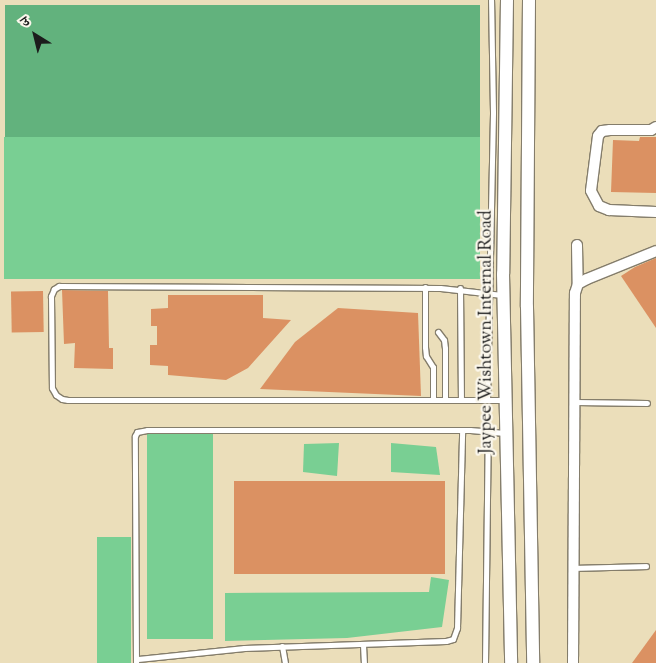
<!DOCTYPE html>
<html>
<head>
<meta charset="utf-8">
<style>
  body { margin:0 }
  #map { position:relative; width:656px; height:663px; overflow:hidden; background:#ebdeba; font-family:"Sorts Mill Goudy","Noto Serif Devanagari",serif }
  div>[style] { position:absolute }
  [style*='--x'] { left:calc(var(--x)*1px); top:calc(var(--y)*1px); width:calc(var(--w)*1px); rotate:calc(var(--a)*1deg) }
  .green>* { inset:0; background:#79cf93; transform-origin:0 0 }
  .forest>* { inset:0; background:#62b27d; transform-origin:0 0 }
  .building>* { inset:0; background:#db9162; transform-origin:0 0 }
  .roads { filter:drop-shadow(1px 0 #847d6b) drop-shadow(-1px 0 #847d6b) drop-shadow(0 1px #847d6b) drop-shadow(0 -1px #847d6b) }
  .service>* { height:5px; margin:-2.5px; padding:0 2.5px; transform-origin:2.5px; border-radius:2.5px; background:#fff }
  .minor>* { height:10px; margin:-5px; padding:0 5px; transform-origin:5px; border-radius:5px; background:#fff }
  .tertiary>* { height:12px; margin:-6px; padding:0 6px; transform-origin:6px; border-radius:6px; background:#fff }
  span { translate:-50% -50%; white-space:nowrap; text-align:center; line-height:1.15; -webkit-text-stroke:4.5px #fbf7ec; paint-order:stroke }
  .street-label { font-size:18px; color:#1c1c1c }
  .north { position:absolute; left:10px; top:10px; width:50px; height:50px; -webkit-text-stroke:4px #fbf7ec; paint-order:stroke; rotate:324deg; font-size:14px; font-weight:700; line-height:20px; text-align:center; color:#1c1c1c }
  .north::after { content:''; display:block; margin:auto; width:18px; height:22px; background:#1c1c1c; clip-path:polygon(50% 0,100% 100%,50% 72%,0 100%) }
</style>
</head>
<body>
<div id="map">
  <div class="green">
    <div style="left:4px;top:137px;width:476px;height:142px"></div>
    <div style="left:147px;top:430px;width:66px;height:209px"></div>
    <div style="clip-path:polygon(339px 443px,337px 476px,303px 472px,304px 444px)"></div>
    <div style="clip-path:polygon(391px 443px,436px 447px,440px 475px,391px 472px)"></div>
    <div style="left:97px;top:537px;width:34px;height:126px"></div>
    <div style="clip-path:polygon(431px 577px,449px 580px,442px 627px,347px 638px,225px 641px,225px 593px,429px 592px)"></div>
  </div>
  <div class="forest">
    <div style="left:5px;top:5px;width:475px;height:132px"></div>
  </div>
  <div class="building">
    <div style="clip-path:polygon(640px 137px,656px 137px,656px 193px,611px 192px,613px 140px,639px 141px)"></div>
    <div style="clip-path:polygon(656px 258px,656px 328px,621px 276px,635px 267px)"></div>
    <div style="clip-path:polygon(62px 290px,108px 291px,109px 348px,113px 348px,113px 369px,74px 368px,75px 343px,64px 344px)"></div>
    <div style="left:43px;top:291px;width:41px;height:32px;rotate:89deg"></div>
    <div style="clip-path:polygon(168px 295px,263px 295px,263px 318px,291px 320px,248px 368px,226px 380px,168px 375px,168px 366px,150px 365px,150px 345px,157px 345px,157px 326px,151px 326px,151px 309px,168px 308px)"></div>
    <div style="clip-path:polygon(338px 308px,418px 313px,421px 396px,260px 389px,295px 342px)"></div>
    <div style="left:234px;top:481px;width:211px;height:93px"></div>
    <div style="clip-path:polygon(656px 630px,656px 663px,632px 663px)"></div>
  </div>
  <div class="roads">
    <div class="service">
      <div style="--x:425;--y:287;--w:60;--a:90"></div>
      <div style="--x:425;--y:347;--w:9;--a:84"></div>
      <div style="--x:426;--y:356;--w:13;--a:58"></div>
      <div style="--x:433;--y:367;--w:33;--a:90"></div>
      <div style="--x:460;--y:288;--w:112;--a:89.5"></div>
      <div style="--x:502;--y:295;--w:62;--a:-173.6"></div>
      <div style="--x:440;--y:288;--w:381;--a:-179.7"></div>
      <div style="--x:59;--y:286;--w:6;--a:149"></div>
      <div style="--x:54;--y:289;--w:8;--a:113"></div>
      <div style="--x:51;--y:296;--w:92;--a:89.4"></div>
      <div style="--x:52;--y:388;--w:8;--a:60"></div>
      <div style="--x:56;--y:395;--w:7;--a:34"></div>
      <div style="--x:62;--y:399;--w:6;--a:9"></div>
      <div style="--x:68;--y:400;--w:436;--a:0"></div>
      <div style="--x:438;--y:332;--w:10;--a:53"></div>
      <div style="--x:444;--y:340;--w:8;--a:83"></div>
      <div style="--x:445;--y:348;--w:52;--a:90"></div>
      <div style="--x:487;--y:400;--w:288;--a:-88.8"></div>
      <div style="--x:493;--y:112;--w:112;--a:-91"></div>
      <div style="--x:575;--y:402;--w:72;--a:0.8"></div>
      <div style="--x:574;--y:568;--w:72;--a:-1.6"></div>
      <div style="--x:363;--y:645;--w:18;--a:87"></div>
      <div style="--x:282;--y:646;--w:17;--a:80"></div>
      <div style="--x:138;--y:659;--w:107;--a:-5.9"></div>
      <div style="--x:244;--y:648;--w:202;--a:-2"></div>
      <div style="--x:446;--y:641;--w:7;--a:-16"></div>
      <div style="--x:453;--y:639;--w:12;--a:-70"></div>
      <div style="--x:457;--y:628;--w:197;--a:-88.5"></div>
      <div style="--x:136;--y:663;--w:227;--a:-90.3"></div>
      <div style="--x:135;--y:436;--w:4;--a:-63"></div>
      <div style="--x:137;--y:432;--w:10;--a:-11"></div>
      <div style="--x:147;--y:430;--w:323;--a:0"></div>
      <div style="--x:470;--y:430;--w:35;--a:5"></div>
      <div style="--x:485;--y:663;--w:231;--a:-89.3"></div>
    </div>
    <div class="minor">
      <div style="--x:656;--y:127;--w:6;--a:149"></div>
      <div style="--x:651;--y:130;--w:41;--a:180"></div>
      <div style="--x:610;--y:130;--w:8;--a:173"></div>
      <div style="--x:602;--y:131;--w:6;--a:129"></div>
      <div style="--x:598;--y:136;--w:55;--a:97.3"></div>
      <div style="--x:591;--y:191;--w:17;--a:62"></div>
      <div style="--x:599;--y:206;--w:11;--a:22"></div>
      <div style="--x:609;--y:210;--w:47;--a:2.4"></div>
      <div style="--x:577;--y:245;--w:39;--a:89"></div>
      <div style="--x:573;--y:663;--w:370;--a:-89.7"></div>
      <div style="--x:575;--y:293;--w:9;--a:-72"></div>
      <div style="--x:578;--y:284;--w:10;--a:-29"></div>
      <div style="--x:587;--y:279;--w:74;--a:-22.1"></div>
    </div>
    <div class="tertiary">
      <div style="--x:507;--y:0;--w:274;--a:90.8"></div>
      <div style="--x:503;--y:274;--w:389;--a:88.8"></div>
      <div style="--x:529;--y:0;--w:307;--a:90.4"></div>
      <div style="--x:527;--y:307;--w:356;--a:89"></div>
    </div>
  </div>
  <div class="street-label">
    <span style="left:487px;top:332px;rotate:-90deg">Jaypee Wishtown Internal Road</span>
  </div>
  <div class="north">उ</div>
</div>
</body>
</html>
